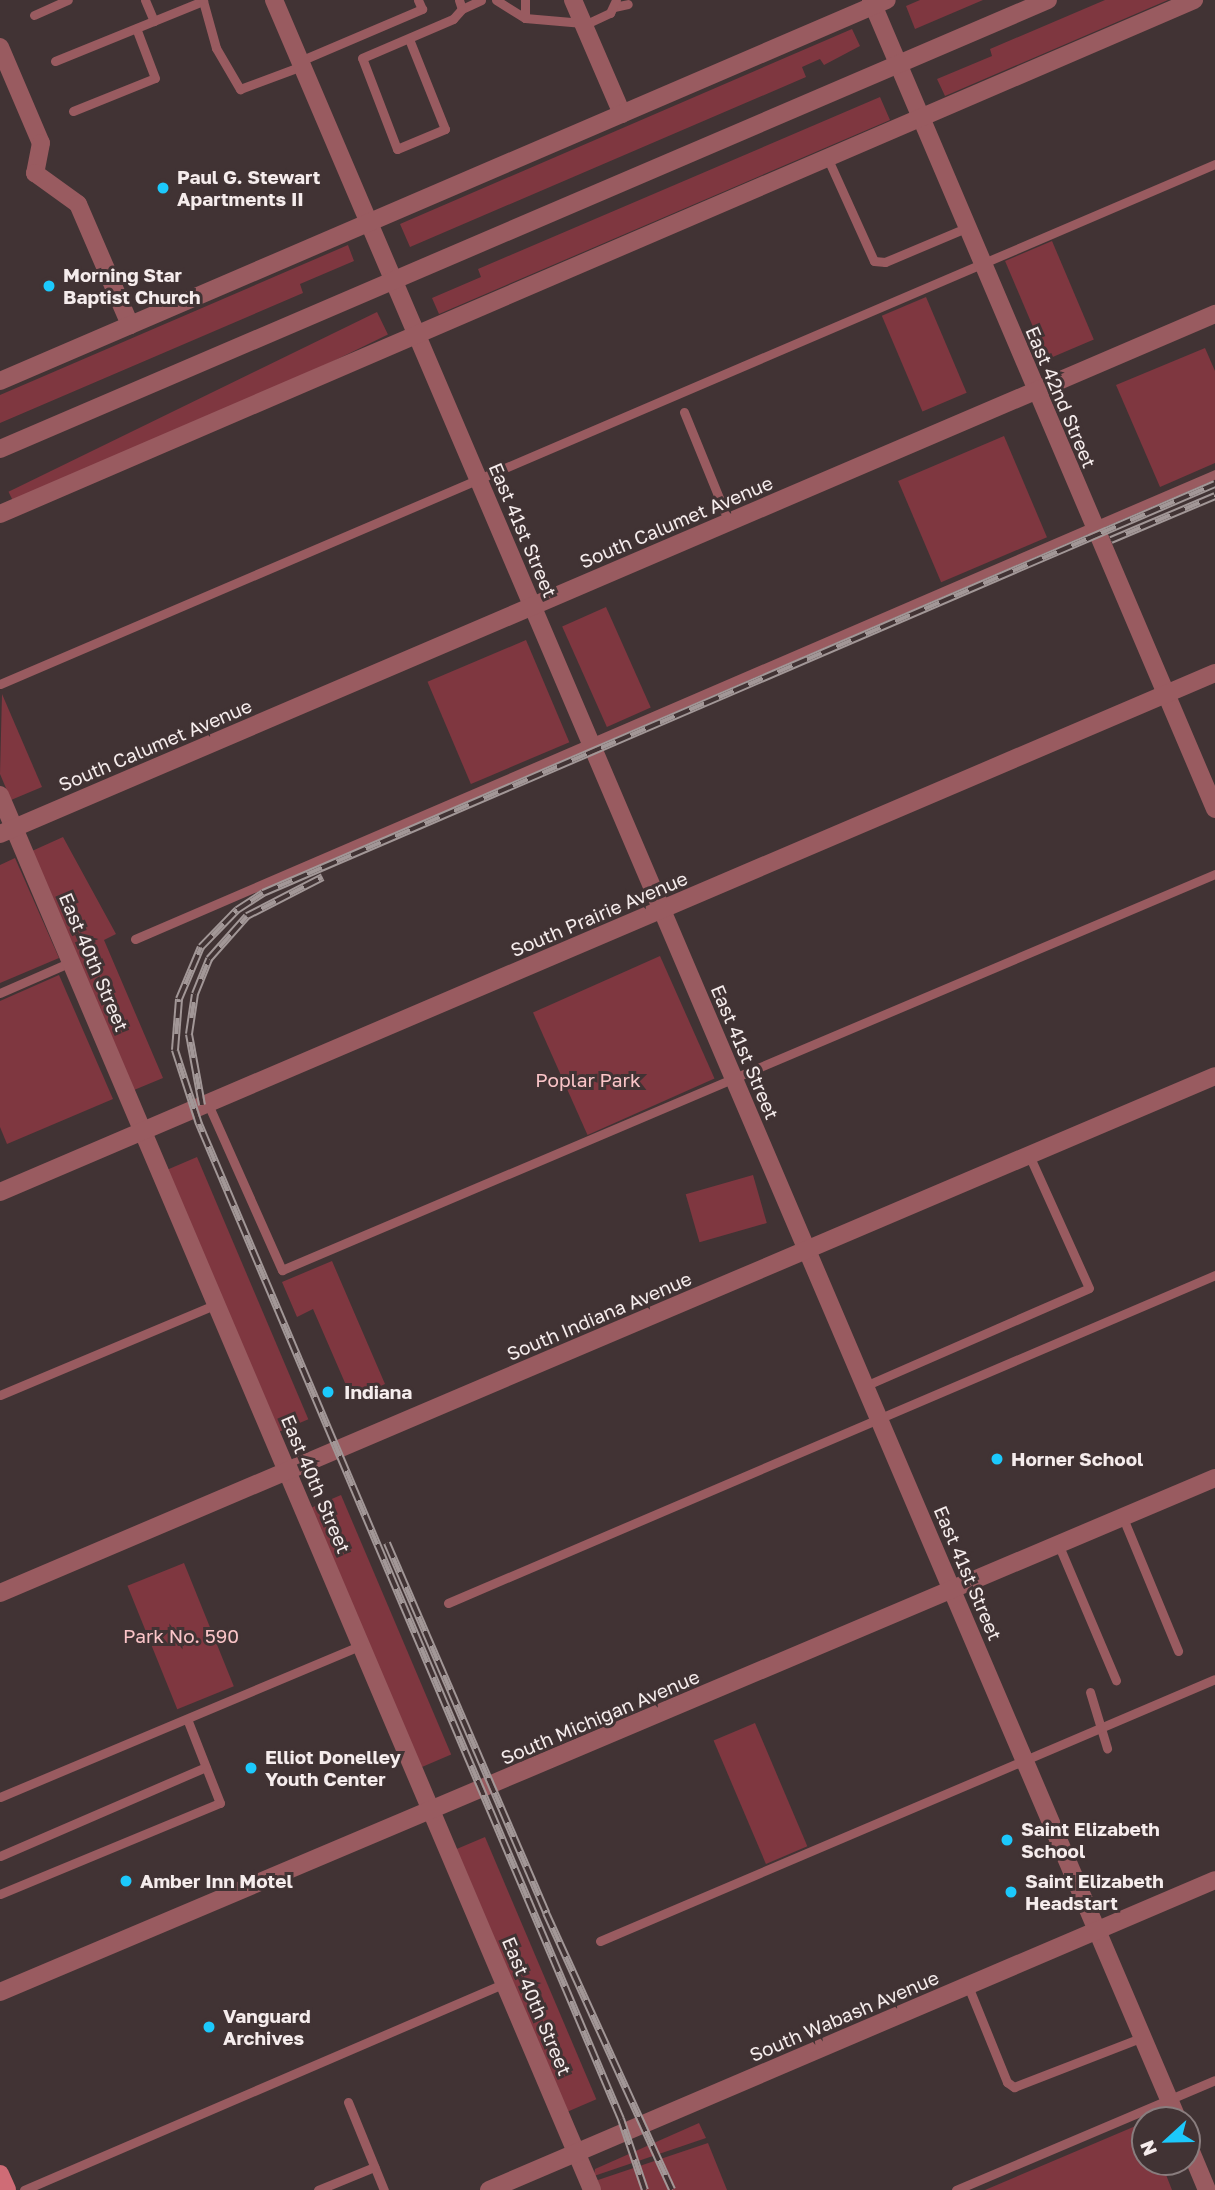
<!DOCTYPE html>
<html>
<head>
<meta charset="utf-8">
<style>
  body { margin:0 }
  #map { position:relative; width:1215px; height:2190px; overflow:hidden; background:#413334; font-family:"Golos Text",sans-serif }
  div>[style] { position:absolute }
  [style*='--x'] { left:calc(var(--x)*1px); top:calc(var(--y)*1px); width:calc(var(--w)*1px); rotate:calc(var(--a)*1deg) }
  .green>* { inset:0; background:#7f3740; transform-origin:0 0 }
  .service>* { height:9px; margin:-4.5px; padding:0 4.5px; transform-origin:4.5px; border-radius:4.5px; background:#995b60 }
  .minor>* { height:18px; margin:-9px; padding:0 9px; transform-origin:9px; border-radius:9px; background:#995b60 }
  .tertiary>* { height:18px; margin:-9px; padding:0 9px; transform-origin:9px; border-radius:9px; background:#995b60 }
  .secondary>* { height:18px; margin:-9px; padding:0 9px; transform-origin:9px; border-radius:9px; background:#cf6c76 }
  .rail>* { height:8px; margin-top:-4px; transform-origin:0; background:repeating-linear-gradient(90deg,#413334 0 16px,#a29797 0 32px); box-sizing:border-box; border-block:2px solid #a29797 }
  .dots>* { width:19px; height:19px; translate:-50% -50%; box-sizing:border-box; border:4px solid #413334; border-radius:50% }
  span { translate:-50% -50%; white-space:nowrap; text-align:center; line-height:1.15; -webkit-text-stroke:6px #413334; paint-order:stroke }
  .poi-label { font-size:19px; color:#f5ecec; font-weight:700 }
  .left { translate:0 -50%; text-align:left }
  .street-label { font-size:19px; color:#f5ecec }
  .park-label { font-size:19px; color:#fbc5c8 }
  .north { position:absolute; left:1131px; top:2106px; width:70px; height:70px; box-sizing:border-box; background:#413334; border:2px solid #897d7e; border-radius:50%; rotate:248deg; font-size:19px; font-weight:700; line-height:28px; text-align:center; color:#f5ecec }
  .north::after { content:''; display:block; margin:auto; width:24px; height:32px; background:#1cc9fc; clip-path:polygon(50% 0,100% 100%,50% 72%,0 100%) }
</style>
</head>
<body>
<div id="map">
  <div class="green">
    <div style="clip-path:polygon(920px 0,983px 0,915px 29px,906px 6px)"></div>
    <div style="clip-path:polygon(1105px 0,1168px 0,945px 96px,937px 79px,992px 56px,990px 49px)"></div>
    <div style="clip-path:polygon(852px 29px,860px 46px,824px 65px,820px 59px,802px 67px,806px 77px,410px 247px,400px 224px)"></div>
    <div style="clip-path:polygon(880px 97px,890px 120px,439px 314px,432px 298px,481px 277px,478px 269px)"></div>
    <div style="left:1052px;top:241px;width:107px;height:51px;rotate:67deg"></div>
    <div style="clip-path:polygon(348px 245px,354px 261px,300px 284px,303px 293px,0 423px,0 395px)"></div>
    <div style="left:926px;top:297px;width:104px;height:48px;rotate:67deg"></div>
    <div style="left:377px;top:312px;width:25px;height:410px;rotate:64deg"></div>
    <div style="clip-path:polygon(1205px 348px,1215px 371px,1215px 463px,1160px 487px,1116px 385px)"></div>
    <div style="left:1004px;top:436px;width:110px;height:115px;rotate:67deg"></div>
    <div style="left:606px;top:607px;width:110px;height:48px;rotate:66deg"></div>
    <div style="left:526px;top:640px;width:111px;height:107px;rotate:67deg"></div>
    <div style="clip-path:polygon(2px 694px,42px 787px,11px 800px,0 774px)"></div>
    <div style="clip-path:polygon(63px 837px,116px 934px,104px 940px,163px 1078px,134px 1090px,32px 851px)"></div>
    <div style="clip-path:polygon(15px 858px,59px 958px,0 983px,0 865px)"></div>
    <div style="left:660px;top:956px;width:134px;height:139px;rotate:66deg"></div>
    <div style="clip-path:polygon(59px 975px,113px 1099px,7px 1144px,0 1127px,0 1001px)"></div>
    <div style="left:197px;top:1157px;width:285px;height:33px;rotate:67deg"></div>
    <div style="left:753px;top:1175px;width:50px;height:70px;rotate:74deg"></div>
    <div style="clip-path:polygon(332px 1261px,385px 1384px,352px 1399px,313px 1309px,297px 1317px,282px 1282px)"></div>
    <div style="left:341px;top:1495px;width:282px;height:33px;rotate:67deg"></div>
    <div style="left:184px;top:1563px;width:133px;height:61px;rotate:68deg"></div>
    <div style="left:755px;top:1723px;width:134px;height:45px;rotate:67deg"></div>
    <div style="left:485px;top:1837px;width:285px;height:34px;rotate:67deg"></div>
    <div style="clip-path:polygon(1145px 2122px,1145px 2162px,1161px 2162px,1172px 2190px,985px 2190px)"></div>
    <div style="clip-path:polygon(699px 2123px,706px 2138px,594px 2176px,595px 2169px)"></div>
    <div style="clip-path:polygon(708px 2143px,727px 2190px,599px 2190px,595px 2181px)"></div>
  </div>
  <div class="service">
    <div style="--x:145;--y:0;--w:23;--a:67"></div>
    <div style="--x:459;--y:0;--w:9;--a:72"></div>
    <div style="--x:462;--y:9;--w:21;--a:-25"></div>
    <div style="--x:496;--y:0;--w:34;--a:32"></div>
    <div style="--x:525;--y:18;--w:58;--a:4.9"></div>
    <div style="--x:525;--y:0;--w:18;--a:90"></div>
    <div style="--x:614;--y:7;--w:14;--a:-12"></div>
    <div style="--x:34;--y:15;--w:37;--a:-24"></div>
    <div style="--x:584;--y:25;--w:29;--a:-25"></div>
    <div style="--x:610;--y:13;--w:14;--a:-65"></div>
    <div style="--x:409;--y:39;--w:97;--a:68.2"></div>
    <div style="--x:445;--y:129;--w:52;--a:157.4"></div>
    <div style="--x:397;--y:149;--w:97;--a:-111"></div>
    <div style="--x:362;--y:58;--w:99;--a:-23.2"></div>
    <div style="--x:453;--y:19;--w:13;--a:-48"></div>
    <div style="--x:55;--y:61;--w:160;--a:-22.1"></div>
    <div style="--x:203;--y:1;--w:49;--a:74.5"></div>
    <div style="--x:216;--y:48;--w:48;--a:59.7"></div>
    <div style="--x:240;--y:89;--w:66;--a:-20.4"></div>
    <div style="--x:300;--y:61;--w:133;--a:-23.1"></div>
    <div style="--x:422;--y:9;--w:10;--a:-114"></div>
    <div style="--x:73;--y:111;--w:88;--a:-21.9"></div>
    <div style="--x:155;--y:78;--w:53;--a:-110.8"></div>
    <div style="--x:827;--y:157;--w:114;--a:65.7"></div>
    <div style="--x:874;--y:261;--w:11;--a:5"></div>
    <div style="--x:885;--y:262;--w:88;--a:-22.8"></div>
    <div style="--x:684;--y:412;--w:119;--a:67.8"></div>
    <div style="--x:0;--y:684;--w:1322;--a:-23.17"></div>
    <div style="--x:135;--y:939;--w:1176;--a:-23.29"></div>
    <div style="--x:0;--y:993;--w:77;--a:-23.6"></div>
    <div style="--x:208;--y:1104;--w:182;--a:66"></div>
    <div style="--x:282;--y:1270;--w:1014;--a:-23"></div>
    <div style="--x:865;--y:1386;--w:244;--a:-23.6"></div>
    <div style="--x:1089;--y:1288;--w:146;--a:-114.3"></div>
    <div style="--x:0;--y:1395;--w:234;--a:-22.8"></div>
    <div style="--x:1123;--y:1518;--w:144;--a:67.5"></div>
    <div style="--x:1059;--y:1546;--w:146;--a:67"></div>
    <div style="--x:448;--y:1603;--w:834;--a:-23.15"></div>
    <div style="--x:1090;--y:1692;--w:59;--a:73.1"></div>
    <div style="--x:0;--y:1797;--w:392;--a:-22.8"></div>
    <div style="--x:0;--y:1856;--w:224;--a:-23.4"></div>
    <div style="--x:0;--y:1894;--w:238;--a:-22.5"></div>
    <div style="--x:220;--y:1803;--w:90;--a:-111.4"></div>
    <div style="--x:600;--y:1941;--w:668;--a:-23.07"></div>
    <div style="--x:968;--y:1986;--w:104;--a:67.9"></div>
    <div style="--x:1007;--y:2082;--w:9;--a:36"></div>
    <div style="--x:1014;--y:2087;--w:138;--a:-21.2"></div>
    <div style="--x:348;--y:2102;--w:95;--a:67.8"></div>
    <div style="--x:24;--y:2190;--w:524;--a:-23.28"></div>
    <div style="--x:318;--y:2190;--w:61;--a:-22.3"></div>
    <div style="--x:956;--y:2190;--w:281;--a:-23"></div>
  </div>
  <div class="minor">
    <div style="--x:274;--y:0;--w:2305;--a:66.91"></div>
    <div style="--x:573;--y:0;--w:124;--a:66.7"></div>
    <div style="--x:871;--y:0;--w:879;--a:66.96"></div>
    <div style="--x:0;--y:47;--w:104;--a:66.9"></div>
    <div style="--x:41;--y:143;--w:31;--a:101"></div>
    <div style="--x:35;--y:173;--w:53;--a:35.8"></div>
    <div style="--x:78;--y:204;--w:132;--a:66.7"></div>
    <div style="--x:0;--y:381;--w:965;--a:-23.25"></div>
    <div style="--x:0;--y:514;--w:1300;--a:-23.29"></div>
    <div style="--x:0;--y:795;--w:1515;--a:67"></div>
    <div style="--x:0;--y:834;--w:1322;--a:-23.17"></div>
    <div style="--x:0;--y:1192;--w:1321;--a:-23.13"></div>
    <div style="--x:1187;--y:2142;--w:52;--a:67.4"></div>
    <div style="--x:489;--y:2190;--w:789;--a:-23.12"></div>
  </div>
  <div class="tertiary">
    <div style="--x:0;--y:449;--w:1140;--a:-23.19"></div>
    <div style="--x:0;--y:1593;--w:1320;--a:-23.05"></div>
    <div style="--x:0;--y:1992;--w:1319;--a:-22.93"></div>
  </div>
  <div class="secondary">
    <div style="--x:0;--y:2174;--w:17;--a:66"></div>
  </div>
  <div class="rail">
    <div style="--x:1111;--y:540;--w:113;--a:-22.9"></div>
    <div style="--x:202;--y:1105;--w:72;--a:-100.4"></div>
    <div style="--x:189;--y:1034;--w:40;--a:-81.5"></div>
    <div style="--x:195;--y:994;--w:38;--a:-68"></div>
    <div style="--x:209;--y:959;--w:57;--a:-48.5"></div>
    <div style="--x:247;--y:916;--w:85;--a:-27.2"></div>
    <div style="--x:387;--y:1543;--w:403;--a:66.7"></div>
    <div style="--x:546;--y:1913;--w:304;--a:65.5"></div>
    <div style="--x:645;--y:2190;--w:75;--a:-108.7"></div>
    <div style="--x:621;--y:2119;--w:1081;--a:-112.98"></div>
    <div style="--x:199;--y:1124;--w:78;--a:-108"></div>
    <div style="--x:175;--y:1050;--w:51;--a:-85.5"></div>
    <div style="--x:179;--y:999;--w:56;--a:-67.1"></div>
    <div style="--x:201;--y:947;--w:52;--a:-45.8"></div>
    <div style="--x:237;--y:910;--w:31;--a:-33"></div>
    <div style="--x:263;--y:893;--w:1036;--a:-23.25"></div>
  </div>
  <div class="dots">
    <div style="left:163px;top:188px;background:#1cc9fc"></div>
    <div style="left:49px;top:286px;background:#1cc9fc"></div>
    <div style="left:328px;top:1392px;background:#1cc9fc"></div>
    <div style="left:997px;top:1459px;background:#1cc9fc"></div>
    <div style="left:251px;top:1768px;background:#1cc9fc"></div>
    <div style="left:1007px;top:1840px;background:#1cc9fc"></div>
    <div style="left:126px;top:1881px;background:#1cc9fc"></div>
    <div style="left:1011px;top:1892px;background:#1cc9fc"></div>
    <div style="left:209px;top:2027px;background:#1cc9fc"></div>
  </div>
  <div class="poi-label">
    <span class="left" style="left:177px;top:188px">Paul G. Stewart<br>Apartments II</span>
    <span class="left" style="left:63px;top:286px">Morning Star<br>Baptist Church</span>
    <span class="left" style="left:344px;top:1392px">Indiana</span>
    <span class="left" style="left:1011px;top:1459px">Horner School</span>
    <span class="left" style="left:265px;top:1768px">Elliot Donelley<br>Youth Center</span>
    <span class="left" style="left:1021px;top:1840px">Saint Elizabeth<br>School</span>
    <span class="left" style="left:140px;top:1881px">Amber Inn Motel</span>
    <span class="left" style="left:1025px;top:1892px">Saint Elizabeth<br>Headstart</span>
    <span class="left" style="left:223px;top:2027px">Vanguard<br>Archives</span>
  </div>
  <div class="street-label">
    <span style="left:1061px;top:397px;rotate:67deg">East 42nd Street</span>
    <span style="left:676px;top:522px;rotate:-23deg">South Calumet Avenue</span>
    <span style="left:523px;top:530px;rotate:67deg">East 41st Street</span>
    <span style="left:155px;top:745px;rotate:-23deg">South Calumet Avenue</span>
    <span style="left:599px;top:914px;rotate:-23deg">South Prairie Avenue</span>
    <span style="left:94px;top:962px;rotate:67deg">East 40th Street</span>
    <span style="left:745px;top:1052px;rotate:67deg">East 41st Street</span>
    <span style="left:599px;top:1316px;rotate:-23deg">South Indiana Avenue</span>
    <span style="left:316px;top:1484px;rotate:67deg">East 40th Street</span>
    <span style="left:968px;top:1573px;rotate:67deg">East 41st Street</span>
    <span style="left:600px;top:1717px;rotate:-23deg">South Michigan Avenue</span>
    <span style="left:537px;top:2006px;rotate:67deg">East 40th Street</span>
    <span style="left:844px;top:2016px;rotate:-23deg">South Wabash Avenue</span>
  </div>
  <div class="park-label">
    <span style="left:588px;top:1080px">Poplar Park</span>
    <span style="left:181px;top:1636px">Park No. 590</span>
  </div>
  <div class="north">N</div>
</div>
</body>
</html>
